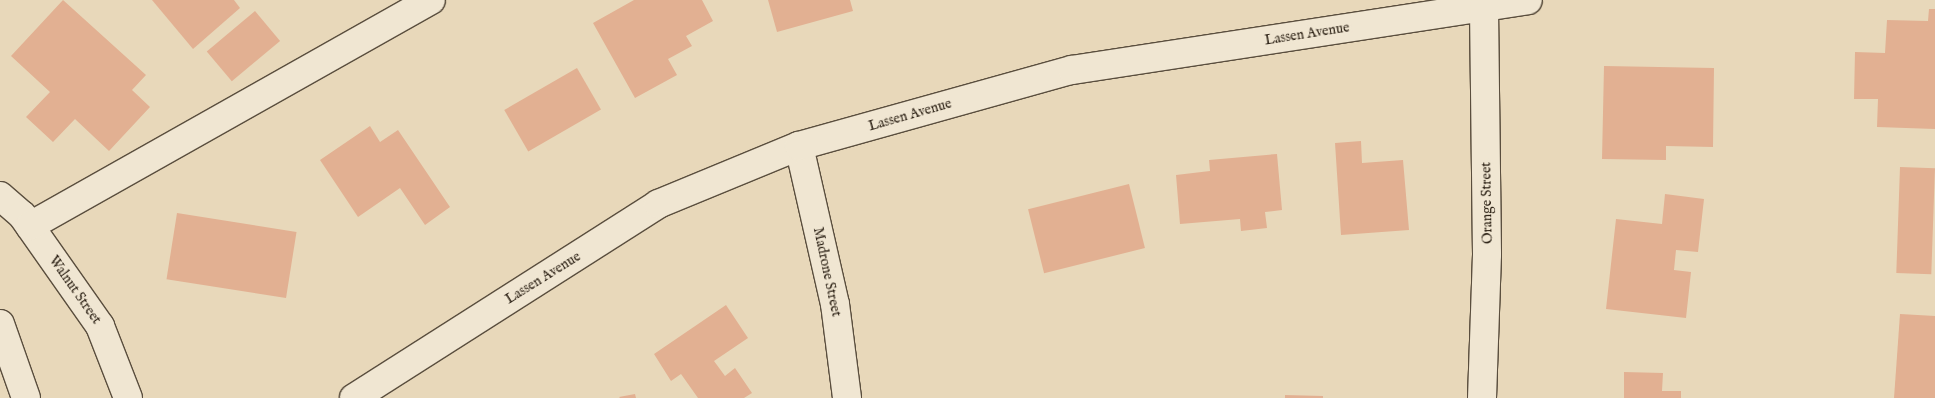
<!DOCTYPE html>
<html>
<head>
<meta charset="utf-8">
<style>
  body { margin:0 }
  #map { position:relative; width:1935px; height:398px; overflow:hidden; background:#e8d8ba; font-family:"IM FELL English",serif }
  div>[style] { position:absolute }
  [style*='--x'] { left:calc(var(--x)*1px); top:calc(var(--y)*1px); width:calc(var(--w)*1px); rotate:calc(var(--a)*1deg) }
  .building>* { inset:0; background:#e2b092; transform-origin:0 0 }
  .roads { filter:drop-shadow(1px 0 #5a4e3e) drop-shadow(-1px 0 #5a4e3e) drop-shadow(0 1px #5a4e3e) drop-shadow(0 -1px #5a4e3e) }
  .minor>* { height:28px; margin:-14px; padding:0 14px; transform-origin:14px; border-radius:14px; background:#f0e6d2 }
  span { translate:-50% -50%; white-space:nowrap; text-align:center; line-height:1.15; -webkit-text-stroke:5px #f0e6d2; paint-order:stroke }
  .street-label { font-size:14px; color:#2b2014 }
</style>
</head>
<body>
<div id="map">
  <div class="building">
    <div style="clip-path:polygon(63px 0,146px 75px,132px 90px,150px 107px,109px 151px,75px 119px,53px 142px,26px 117px,50px 92px,11px 56px)"></div>
    <div style="clip-path:polygon(152px 0,234px 0,240px 8px,193px 49px)"></div>
    <div style="clip-path:polygon(634px 0,702px 0,713px 21px,686px 36px,692px 46px,668px 59px,677px 75px,635px 98px,593px 23px)"></div>
    <div style="clip-path:polygon(768px 0,850px 0,853px 11px,777px 32px)"></div>
    <div style="clip-path:polygon(1929px 9px,1935px 9px,1935px 129px,1877px 127px,1878px 99px,1854px 99px,1855px 52px,1885px 53px,1887px 20px,1928px 21px)"></div>
    <div style="left:255px;top:11px;width:39px;height:63px;rotate:50deg"></div>
    <div style="clip-path:polygon(1604px 66px,1714px 68px,1713px 147px,1666px 146px,1666px 160px,1602px 159px)"></div>
    <div style="left:577px;top:68px;width:48px;height:84px;rotate:60deg"></div>
    <div style="clip-path:polygon(370px 126px,380px 142px,398px 130px,450px 207px,425px 225px,400px 188px,358px 217px,320px 160px)"></div>
    <div style="clip-path:polygon(1361px 141px,1362px 163px,1403px 160px,1409px 230px,1341px 235px,1335px 143px)"></div>
    <div style="clip-path:polygon(1277px 154px,1282px 210px,1265px 212px,1267px 228px,1241px 231px,1240px 219px,1180px 224px,1176px 175px,1210px 171px,1209px 160px)"></div>
    <div style="left:1900px;top:167px;width:35px;height:106px;rotate:2deg"></div>
    <div style="left:1129px;top:184px;width:66px;height:104px;rotate:76deg"></div>
    <div style="clip-path:polygon(1665px 194px,1704px 199px,1698px 252px,1676px 250px,1674px 270px,1691px 272px,1686px 318px,1606px 309px,1616px 219px,1662px 224px)"></div>
    <div style="left:177px;top:213px;width:121px;height:67px;rotate:9deg"></div>
    <div style="clip-path:polygon(726px 305px,748px 338px,714px 361px,725px 376px,735px 368px,752px 393px,744px 398px,698px 398px,681px 374px,671px 381px,654px 354px)"></div>
    <div style="clip-path:polygon(1900px 314px,1935px 316px,1935px 398px,1894px 398px)"></div>
    <div style="clip-path:polygon(1624px 372px,1663px 373px,1662px 391px,1681px 391px,1681px 398px,1624px 398px)"></div>
    <div style="clip-path:polygon(635px 394px,636px 398px,620px 398px,619px 397px)"></div>
    <div style="clip-path:polygon(1285px 395px,1323px 396px,1323px 398px,1285px 398px)"></div>
  </div>
  <div class="roads">
    <div class="minor">
      <div style="--x:799;--y:146;--w:162;--a:77.2"></div>
      <div style="--x:835;--y:304;--w:95;--a:82.7"></div>
      <div style="--x:0;--y:196;--w:29;--a:41"></div>
      <div style="--x:22;--y:215;--w:136;--a:54.9"></div>
      <div style="--x:100;--y:326;--w:77;--a:68.7"></div>
      <div style="--x:30;--y:226;--w:460;--a:-29.4"></div>
      <div style="--x:0;--y:324;--w:78;--a:70.6"></div>
      <div style="--x:354;--y:398;--w:361;--a:-32.5"></div>
      <div style="--x:658;--y:204;--w:152;--a:-22.4"></div>
      <div style="--x:799;--y:146;--w:283;--a:-15.6"></div>
      <div style="--x:1072;--y:70;--w:461;--a:-8.7"></div>
      <div style="--x:1482;--y:398;--w:144;--a:-88"></div>
      <div style="--x:1487;--y:254;--w:247;--a:-90.7"></div>
    </div>
  </div>
  <div class="street-label">
    <span style="left:1307px;top:34px;rotate:-9deg">Lassen Avenue</span>
    <span style="left:910px;top:115px;rotate:-16deg">Lassen Avenue</span>
    <span style="left:1487px;top:203px;rotate:-91deg">Orange Street</span>
    <span style="left:827px;top:272px;rotate:78deg">Madrone Street</span>
    <span style="left:543px;top:278px;rotate:-32deg">Lassen Avenue</span>
    <span style="left:75px;top:290px;rotate:55deg">Walnut Street</span>
  </div>
</div>
</body>
</html>
